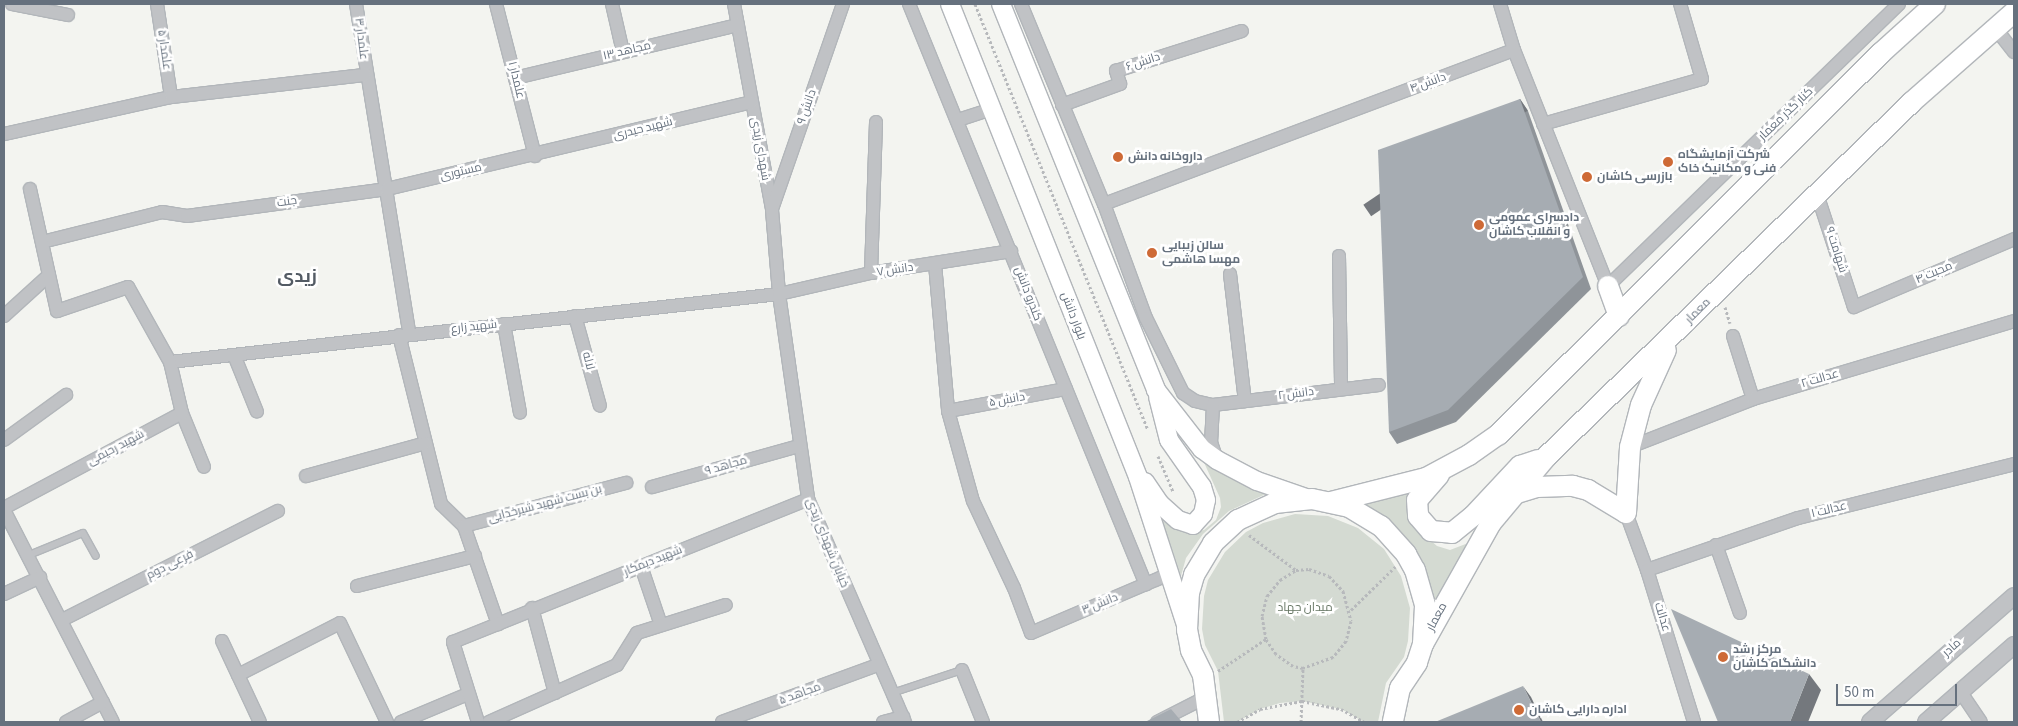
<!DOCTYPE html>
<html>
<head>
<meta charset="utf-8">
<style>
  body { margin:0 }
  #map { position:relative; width:2018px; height:726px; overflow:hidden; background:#f3f4f0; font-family:"Source Sans 3",Cairo,sans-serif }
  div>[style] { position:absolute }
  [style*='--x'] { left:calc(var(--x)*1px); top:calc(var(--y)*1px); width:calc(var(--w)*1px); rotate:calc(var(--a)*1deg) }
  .green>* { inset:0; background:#d4dad2 }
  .path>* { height:3px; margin-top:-1.5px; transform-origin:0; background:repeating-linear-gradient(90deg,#b7b9bc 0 2.5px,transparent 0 5px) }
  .roads { filter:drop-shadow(1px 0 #b2b6ba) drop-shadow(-1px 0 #b2b6ba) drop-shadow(0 1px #b2b6ba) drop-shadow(0 -1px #b2b6ba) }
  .service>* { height:6px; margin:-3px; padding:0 3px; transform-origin:3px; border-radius:3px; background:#c0c2c5 }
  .minor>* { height:12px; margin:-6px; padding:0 6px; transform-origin:6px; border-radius:6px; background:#c0c2c5 }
  .tertiary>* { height:16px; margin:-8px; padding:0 8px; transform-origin:8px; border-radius:8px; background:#c0c2c5 }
  .secondary>* { height:18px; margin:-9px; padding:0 9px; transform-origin:9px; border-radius:9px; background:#fff }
  .primary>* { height:20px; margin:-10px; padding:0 10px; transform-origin:10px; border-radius:10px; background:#fff }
  .wall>* { inset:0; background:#8f9499 }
  .shaded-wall>* { inset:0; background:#74787d; transform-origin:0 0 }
  .building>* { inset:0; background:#a6acb2 }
  .dots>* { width:14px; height:14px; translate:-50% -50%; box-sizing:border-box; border:2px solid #fff; border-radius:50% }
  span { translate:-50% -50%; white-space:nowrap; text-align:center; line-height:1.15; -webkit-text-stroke:5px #fff; paint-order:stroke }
  .street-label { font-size:12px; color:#66717e }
  .poi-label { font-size:12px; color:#66717e; font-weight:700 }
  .left { translate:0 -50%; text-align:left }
  .park-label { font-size:12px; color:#667664 }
  .district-label { font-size:18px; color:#535b64; font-weight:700 }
  .frame { position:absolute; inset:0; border:5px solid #66717e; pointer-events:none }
  .scale { position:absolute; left:1836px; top:684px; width:121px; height:22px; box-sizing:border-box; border:2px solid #66717e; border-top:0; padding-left:6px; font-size:15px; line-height:18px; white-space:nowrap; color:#66717e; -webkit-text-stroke:4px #fff; paint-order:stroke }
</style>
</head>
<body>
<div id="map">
  <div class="green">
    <div style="clip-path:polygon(1202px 458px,1268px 493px,1229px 511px,1203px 534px,1186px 558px,1181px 576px,1159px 511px,1196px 531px,1204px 530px,1216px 520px,1221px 507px,1220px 498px)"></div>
    <div style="clip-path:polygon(1423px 484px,1423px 534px,1437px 546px,1450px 550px,1476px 540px,1432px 610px,1430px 592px,1357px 504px)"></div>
    <div style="clip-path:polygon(1295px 514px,1328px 516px,1358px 528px,1384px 549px,1401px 576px,1410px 608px,1408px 641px,1404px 657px,1386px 683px,1378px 722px,1364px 722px,1341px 709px,1302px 701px,1280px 703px,1260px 709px,1237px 722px,1224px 722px,1218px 671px,1205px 645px,1202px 629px,1204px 596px,1208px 580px,1225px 552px,1246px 532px,1263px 523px)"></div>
  </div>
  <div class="path">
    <div style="--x:975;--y:4;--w:459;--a:67.9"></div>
    <div style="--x:1725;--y:307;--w:17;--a:73"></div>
    <div style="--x:1158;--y:456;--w:38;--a:67"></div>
    <div style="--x:1249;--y:535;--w:59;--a:36.7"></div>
    <div style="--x:1309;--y:569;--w:21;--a:19"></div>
    <div style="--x:1329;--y:576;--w:21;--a:47"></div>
    <div style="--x:1343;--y:591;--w:31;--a:75"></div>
    <div style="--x:1351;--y:621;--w:21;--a:104"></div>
    <div style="--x:1346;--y:641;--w:21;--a:129"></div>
    <div style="--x:1333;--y:657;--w:32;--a:160"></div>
    <div style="--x:1303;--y:668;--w:10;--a:-169"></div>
    <div style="--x:1293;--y:666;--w:21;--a:-145"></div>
    <div style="--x:1276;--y:654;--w:18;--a:-124"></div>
    <div style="--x:1266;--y:639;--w:23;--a:-100"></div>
    <div style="--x:1262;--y:616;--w:21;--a:-76"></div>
    <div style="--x:1267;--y:596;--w:21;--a:-51"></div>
    <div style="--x:1280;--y:580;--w:19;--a:-32"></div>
    <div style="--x:1296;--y:570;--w:13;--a:-4"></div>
    <div style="--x:1351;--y:610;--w:62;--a:-44.3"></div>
    <div style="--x:1218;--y:671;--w:58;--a:-33.7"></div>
    <div style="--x:1237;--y:722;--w:26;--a:-29"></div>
    <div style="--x:1260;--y:709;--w:43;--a:-10.8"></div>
    <div style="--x:1302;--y:701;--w:40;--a:12"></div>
    <div style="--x:1341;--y:709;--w:26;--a:29"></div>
    <div style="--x:1301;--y:722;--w:54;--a:-87.9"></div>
  </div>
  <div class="roads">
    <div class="service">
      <div style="--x:29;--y:555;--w:58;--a:-22.2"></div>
      <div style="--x:83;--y:533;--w:26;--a:61"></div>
      <div style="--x:892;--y:693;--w:74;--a:-18.2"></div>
    </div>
    <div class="minor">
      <div style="--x:12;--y:4;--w:57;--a:11.1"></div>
      <div style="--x:157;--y:4;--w:94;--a:81.4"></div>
      <div style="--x:356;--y:4;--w:333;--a:80.8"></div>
      <div style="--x:496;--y:4;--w:157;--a:75.6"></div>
      <div style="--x:612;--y:4;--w:49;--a:77.1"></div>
      <div style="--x:734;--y:4;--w:209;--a:79.5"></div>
      <div style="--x:772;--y:210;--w:84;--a:85.2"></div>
      <div style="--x:779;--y:294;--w:207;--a:81.9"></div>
      <div style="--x:808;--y:499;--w:243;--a:66.5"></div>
      <div style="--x:909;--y:4;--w:627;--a:67.81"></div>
      <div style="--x:1021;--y:4;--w:217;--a:67.5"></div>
      <div style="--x:1104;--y:204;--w:121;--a:69.8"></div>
      <div style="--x:1146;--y:318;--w:84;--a:63.7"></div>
      <div style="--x:1183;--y:393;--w:14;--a:34"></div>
      <div style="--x:1195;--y:401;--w:18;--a:13"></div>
      <div style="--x:1213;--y:405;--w:167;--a:-6.9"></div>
      <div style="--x:1500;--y:4;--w:48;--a:73.1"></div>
      <div style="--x:1514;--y:50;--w:254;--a:68.3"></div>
      <div style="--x:1608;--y:286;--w:405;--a:-44.1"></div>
      <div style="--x:1996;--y:29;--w:29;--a:52"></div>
      <div style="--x:515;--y:78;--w:229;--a:-13.4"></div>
      <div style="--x:1062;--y:105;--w:62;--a:-19.9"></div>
      <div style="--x:1120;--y:84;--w:14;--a:-107"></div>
      <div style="--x:1116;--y:71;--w:132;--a:-17.6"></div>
      <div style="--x:958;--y:120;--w:36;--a:-18"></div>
      <div style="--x:1543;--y:124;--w:165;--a:-15.8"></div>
      <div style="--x:1702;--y:79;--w:78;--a:-106.3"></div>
      <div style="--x:4;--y:134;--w:171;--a:-12.5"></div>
      <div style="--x:171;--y:97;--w:195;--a:-6.5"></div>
      <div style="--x:1817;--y:194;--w:119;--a:71.9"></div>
      <div style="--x:1854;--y:307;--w:174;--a:-23"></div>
      <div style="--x:1104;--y:204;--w:438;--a:-20.6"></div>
      <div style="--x:772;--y:209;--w:217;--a:-70.9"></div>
      <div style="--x:42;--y:242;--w:124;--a:-14"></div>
      <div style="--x:162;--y:212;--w:25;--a:9"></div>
      <div style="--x:187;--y:216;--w:202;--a:-7.7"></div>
      <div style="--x:387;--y:189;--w:375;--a:-13.4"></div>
      <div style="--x:1339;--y:256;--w:132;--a:89.1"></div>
      <div style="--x:935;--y:264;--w:148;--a:84.9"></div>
      <div style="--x:948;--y:411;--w:93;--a:74.5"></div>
      <div style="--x:973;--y:501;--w:96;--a:64.8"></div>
      <div style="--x:1014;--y:588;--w:48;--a:69.3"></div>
      <div style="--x:1031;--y:633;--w:150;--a:-23.1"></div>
      <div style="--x:871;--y:273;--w:151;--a:-88.1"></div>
      <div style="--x:1230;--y:274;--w:128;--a:83.3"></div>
      <div style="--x:4;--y:316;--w:61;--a:-42.3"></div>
      <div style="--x:575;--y:316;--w:93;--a:74.5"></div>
      <div style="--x:504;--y:324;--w:90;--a:79.8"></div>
      <div style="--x:399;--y:335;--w:174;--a:76"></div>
      <div style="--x:441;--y:504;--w:32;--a:44"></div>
      <div style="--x:464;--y:526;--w:104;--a:70.9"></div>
      <div style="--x:1733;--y:336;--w:66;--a:72.4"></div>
      <div style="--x:234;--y:355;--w:61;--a:68"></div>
      <div style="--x:170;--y:362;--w:613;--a:-6.37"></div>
      <div style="--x:779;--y:294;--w:94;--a:-12.9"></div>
      <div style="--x:871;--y:273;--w:142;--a:-8.9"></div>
      <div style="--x:1213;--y:405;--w:37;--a:93"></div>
      <div style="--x:1211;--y:442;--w:19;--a:72"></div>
      <div style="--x:948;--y:411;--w:120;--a:-10.6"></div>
      <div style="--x:182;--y:413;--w:58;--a:67.8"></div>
      <div style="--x:4;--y:440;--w:77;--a:-36"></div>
      <div style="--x:1630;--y:447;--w:132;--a:-21.3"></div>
      <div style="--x:1753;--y:399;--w:272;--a:-16.6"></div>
      <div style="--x:306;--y:476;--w:124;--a:-15.4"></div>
      <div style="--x:652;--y:487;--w:153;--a:-15.6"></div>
      <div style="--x:4;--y:508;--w:202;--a:-28.1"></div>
      <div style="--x:182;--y:413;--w:52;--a:-103.2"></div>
      <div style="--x:170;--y:362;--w:86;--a:-119.2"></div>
      <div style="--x:128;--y:287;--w:75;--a:161.3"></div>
      <div style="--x:57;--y:311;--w:125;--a:-102.5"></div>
      <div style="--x:4;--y:510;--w:238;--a:62.8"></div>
      <div style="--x:1626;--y:513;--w:61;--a:69.8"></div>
      <div style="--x:1647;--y:570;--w:159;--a:72.8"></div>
      <div style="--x:464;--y:526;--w:168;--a:-14.9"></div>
      <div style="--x:1716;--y:545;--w:72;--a:70.6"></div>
      <div style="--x:641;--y:566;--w:62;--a:71.3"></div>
      <div style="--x:1647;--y:570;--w:160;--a:-19"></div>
      <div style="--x:1798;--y:518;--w:223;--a:-14"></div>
      <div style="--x:357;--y:586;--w:122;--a:-14.3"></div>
      <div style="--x:4;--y:594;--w:40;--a:-25"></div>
      <div style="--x:532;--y:608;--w:88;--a:74.9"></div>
      <div style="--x:62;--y:620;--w:242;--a:-26.8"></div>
      <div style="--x:222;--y:641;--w:89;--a:64.9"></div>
      <div style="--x:962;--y:670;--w:56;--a:68"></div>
      <div style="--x:238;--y:675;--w:114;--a:-27"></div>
      <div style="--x:340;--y:623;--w:110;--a:64.6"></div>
      <div style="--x:1960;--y:691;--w:37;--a:56"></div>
      <div style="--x:66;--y:722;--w:42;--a:-28.4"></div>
      <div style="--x:401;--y:722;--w:73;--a:-22.7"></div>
      <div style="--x:478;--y:722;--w:84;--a:-107.4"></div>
      <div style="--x:453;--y:642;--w:383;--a:-21.9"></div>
      <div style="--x:489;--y:722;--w:140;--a:-24"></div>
      <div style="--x:617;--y:665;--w:38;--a:-58"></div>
      <div style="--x:637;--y:633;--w:93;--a:-17.5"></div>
      <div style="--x:722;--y:722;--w:166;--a:-20.1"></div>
      <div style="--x:883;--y:722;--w:21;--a:-14"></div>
      <div style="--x:1157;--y:722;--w:55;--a:-27"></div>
    </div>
    <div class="tertiary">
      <div style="--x:1870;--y:722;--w:191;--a:-41.2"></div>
      <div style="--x:1926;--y:722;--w:117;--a:-41.2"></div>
    </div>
    <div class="secondary">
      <div style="--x:950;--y:4;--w:509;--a:68.32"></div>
      <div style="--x:1138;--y:477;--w:156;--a:72"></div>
      <div style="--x:1001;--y:4;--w:416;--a:68.1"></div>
      <div style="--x:1156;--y:390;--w:75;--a:52.1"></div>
      <div style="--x:1202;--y:449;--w:19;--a:36"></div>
      <div style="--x:1217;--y:460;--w:45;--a:27.7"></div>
      <div style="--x:1257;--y:481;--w:55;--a:19.1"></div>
      <div style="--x:1145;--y:482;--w:27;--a:56"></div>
      <div style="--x:1160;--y:504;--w:24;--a:42"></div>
      <div style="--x:1178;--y:520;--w:16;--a:18"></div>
      <div style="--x:1193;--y:525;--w:15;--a:-48"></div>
      <div style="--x:1203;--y:514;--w:14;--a:-78"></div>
      <div style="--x:1206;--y:500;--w:14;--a:-107"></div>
      <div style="--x:1202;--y:487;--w:57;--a:-125.1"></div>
      <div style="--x:1169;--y:440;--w:44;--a:-104.3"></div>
    </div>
    <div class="primary">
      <div style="--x:1608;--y:286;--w:32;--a:70"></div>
      <div style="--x:1439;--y:475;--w:33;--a:131"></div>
      <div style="--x:1417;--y:500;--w:16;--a:86"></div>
      <div style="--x:1418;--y:516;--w:20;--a:49"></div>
      <div style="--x:1431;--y:531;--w:21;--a:5"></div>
      <div style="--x:1452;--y:533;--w:27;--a:-39"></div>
      <div style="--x:1473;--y:516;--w:69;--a:-46.8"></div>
      <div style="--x:1520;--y:466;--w:19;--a:-18"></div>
      <div style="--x:1514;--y:494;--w:24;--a:-17"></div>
      <div style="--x:1537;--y:487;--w:36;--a:-2"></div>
      <div style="--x:1573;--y:486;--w:16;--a:15"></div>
      <div style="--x:1588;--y:490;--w:44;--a:31.2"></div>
      <div style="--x:1331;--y:502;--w:98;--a:-14.2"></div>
      <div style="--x:1426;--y:478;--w:49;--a:-28.1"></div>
      <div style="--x:1469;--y:455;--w:35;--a:-35"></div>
      <div style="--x:1498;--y:435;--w:541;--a:-44.93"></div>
      <div style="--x:1881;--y:53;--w:73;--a:-42.2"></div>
      <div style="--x:1626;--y:513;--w:66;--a:-86.5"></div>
      <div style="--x:1630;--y:447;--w:43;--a:-75.3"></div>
      <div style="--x:1641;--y:405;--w:60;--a:-65.6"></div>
      <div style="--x:1423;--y:644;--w:139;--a:-60.7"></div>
      <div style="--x:1491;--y:523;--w:87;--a:-50.1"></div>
      <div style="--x:1547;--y:456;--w:508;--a:-44.12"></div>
      <div style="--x:1912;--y:102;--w:136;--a:-41.4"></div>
      <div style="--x:1209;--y:722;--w:47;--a:-97.3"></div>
      <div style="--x:1203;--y:675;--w:28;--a:-116"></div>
      <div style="--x:1191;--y:650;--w:20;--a:-101"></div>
      <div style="--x:1187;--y:630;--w:37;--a:-87"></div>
      <div style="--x:1189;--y:593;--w:19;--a:-74"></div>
      <div style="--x:1194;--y:575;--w:37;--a:-59"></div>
      <div style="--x:1213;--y:543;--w:34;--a:-43"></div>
      <div style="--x:1238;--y:520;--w:41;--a:-24.7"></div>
      <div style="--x:1275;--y:503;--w:37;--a:-6"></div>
      <div style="--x:1312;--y:499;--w:38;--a:12"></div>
      <div style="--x:1349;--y:507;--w:37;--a:31"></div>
      <div style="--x:1381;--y:526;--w:38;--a:48"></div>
      <div style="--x:1406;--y:554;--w:18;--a:61"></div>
      <div style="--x:1415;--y:570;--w:37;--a:74"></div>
      <div style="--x:1425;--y:606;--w:38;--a:93"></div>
      <div style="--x:1423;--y:644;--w:20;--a:108"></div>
      <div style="--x:1417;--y:663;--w:30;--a:124"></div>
      <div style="--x:1400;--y:688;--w:35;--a:102"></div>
    </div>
  </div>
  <div class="wall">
    <div style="clip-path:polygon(1520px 99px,1528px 111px,1591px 289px,1456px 422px,1397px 444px,1389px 432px)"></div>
  </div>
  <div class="shaded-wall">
    <div style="left:1520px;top:99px;width:14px;height:189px;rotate:56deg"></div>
    <div style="clip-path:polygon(1809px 674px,1821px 690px,1808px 722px,1790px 722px)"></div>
    <div style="clip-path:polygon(1523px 686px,1531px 697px,1543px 722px,1541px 722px)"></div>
  </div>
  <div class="building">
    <div style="clip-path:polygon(1520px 99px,1583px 277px,1448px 410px,1389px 432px,1378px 150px)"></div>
    <div style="clip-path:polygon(1671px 609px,1809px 674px,1790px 722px,1718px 722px)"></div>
    <div style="clip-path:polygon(1523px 686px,1541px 722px,1435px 722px)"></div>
    <div style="clip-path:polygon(1171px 709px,1182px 722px,1145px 722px)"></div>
  </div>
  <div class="dots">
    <div style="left:1118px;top:157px;background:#ce6a36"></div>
    <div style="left:1668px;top:162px;background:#ce6a36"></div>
    <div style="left:1587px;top:177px;background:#ce6a36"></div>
    <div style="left:1479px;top:225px;background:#ce6a36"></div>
    <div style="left:1152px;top:253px;background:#ce6a36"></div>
    <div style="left:1723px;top:657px;background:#ce6a36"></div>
    <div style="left:1519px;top:710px;background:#ce6a36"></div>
  </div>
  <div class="street-label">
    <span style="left:361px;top:39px;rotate:83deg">علمدار ۳</span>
    <span style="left:164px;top:50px;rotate:82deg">علمدار ۵</span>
    <span style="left:627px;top:51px;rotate:-13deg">مجاهد ۱۳</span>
    <span style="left:1143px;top:62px;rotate:-18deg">دانش ۶</span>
    <span style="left:516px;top:80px;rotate:76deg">علمدار ۱</span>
    <span style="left:1428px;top:83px;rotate:-20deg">دانش ۴</span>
    <span style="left:807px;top:107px;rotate:-71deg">دانش ۹</span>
    <span style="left:1786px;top:114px;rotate:-44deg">کنار گذر معمار</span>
    <span style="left:643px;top:129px;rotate:-14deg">شهید حیدری</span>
    <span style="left:760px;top:149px;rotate:80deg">شهدای زیدی</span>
    <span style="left:461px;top:172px;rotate:-13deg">مستوری</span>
    <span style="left:287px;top:202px;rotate:-8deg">جنت</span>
    <span style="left:1836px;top:250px;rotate:72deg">شهامت ۹</span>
    <span style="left:895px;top:270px;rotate:-8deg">دانش ۷</span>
    <span style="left:1934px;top:273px;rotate:-23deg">محبت ۴</span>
    <span style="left:1028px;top:294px;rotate:69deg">کندرو دانش</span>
    <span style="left:1698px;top:311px;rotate:-45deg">معمار</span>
    <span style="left:1073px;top:316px;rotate:69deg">بلوار دانش</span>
    <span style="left:474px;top:327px;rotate:-6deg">شهید زارع</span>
    <span style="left:588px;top:361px;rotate:75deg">لاله</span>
    <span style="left:1820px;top:379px;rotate:-17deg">عدالت ۲</span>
    <span style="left:1296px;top:394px;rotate:-7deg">دانش ۲</span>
    <span style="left:1007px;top:400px;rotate:-10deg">دانش ۵</span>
    <span style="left:116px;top:448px;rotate:-28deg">شهید رحیمی</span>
    <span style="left:726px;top:466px;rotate:-16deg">مجاهد ۹</span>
    <span style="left:545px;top:504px;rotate:-15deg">بن بست شهید شیرخدایی</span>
    <span style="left:1829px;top:510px;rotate:-14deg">عدالت ۱</span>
    <span style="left:827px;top:543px;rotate:68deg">خیابان شهدای زیدی</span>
    <span style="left:653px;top:561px;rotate:-22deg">شهید دیمکار</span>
    <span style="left:170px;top:565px;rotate:-27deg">فرعی دوم</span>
    <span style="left:1100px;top:604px;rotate:-22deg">دانش ۳</span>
    <span style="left:1437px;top:617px;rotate:-62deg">معمار</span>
    <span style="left:1662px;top:617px;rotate:73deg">عدالت</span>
    <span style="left:1952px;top:648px;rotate:-42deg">مادر</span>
    <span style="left:800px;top:694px;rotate:-20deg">مجاهد ۵</span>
  </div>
  <div class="poi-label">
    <span class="left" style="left:1678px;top:162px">شرکت آزمایشگاه<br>فنی و مکانیک خاک</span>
    <span class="left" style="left:1128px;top:157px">داروخانه دانش</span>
    <span class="left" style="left:1597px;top:177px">بازرسی کاشان</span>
    <span class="left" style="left:1489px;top:225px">دادسرای عمومی<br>و انقلاب کاشان</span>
    <span class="left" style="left:1162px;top:253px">سالن زیبایی<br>مهسا هاشمی</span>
    <span class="left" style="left:1733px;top:657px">مرکز رشد<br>دانشگاه کاشان</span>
    <span class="left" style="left:1529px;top:710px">اداره دارایی کاشان</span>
  </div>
  <div class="park-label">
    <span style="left:1305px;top:608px">میدان جهاد</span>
  </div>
  <div class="district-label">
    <span style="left:297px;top:277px">زیدی</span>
  </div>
  <div class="frame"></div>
  <div class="scale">50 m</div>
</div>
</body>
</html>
